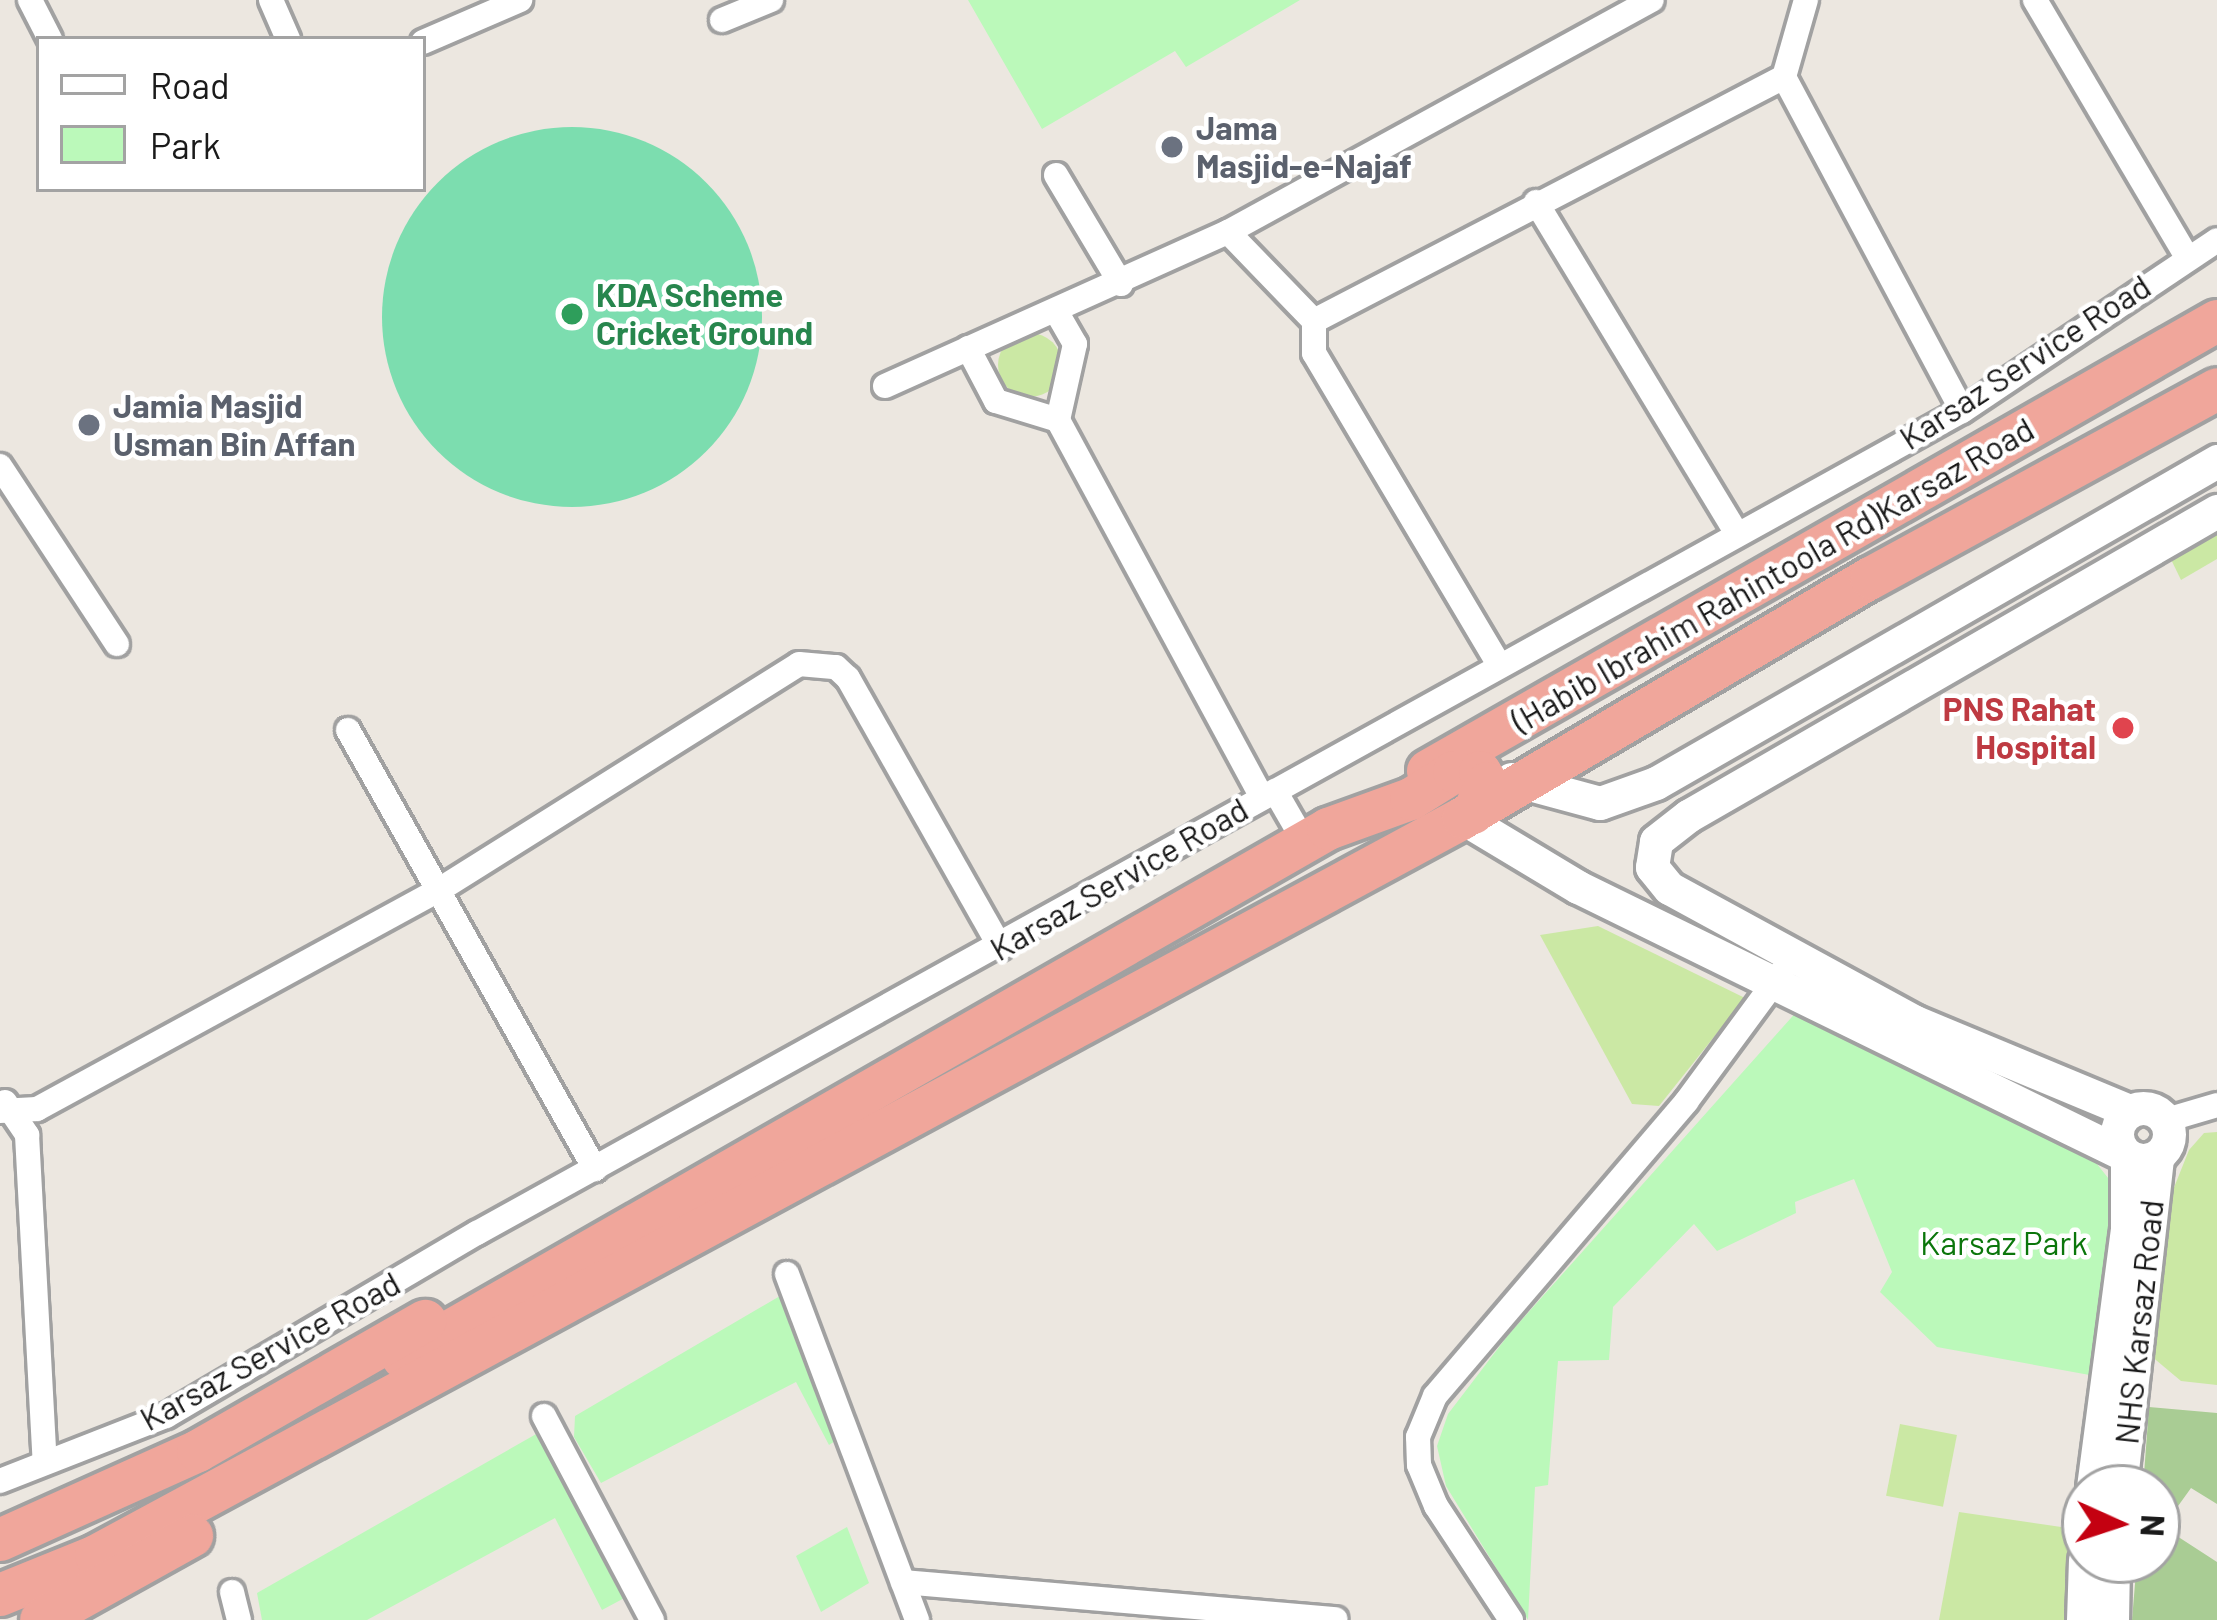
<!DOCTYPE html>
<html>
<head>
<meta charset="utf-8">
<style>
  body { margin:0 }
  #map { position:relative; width:2217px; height:1620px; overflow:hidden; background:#ece7e0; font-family:Barlow,sans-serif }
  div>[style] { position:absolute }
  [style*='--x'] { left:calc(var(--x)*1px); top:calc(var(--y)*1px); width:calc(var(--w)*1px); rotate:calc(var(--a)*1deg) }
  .grass>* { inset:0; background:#cbe8a4; transform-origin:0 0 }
  .round { border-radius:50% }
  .forest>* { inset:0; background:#a9cc94 }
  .park>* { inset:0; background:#bbf9ba }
  .pitch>* { inset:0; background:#7cddaf }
  .roads { filter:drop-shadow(3px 0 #a1a1a1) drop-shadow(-3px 0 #a1a1a1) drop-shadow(0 3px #a1a1a1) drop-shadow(0 -3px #a1a1a1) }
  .minor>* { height:24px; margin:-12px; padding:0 12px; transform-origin:12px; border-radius:12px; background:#fff }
  .tertiary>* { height:33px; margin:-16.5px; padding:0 16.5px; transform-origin:16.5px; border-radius:16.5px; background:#fff }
  .tertiary>.ring { margin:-16.5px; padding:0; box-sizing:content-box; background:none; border:33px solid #fff; border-radius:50% }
  .trunk>* { height:42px; margin:-21px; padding:0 21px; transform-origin:21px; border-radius:21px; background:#f0a69b }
  .dots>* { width:33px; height:33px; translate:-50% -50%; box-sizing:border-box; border:6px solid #fff; border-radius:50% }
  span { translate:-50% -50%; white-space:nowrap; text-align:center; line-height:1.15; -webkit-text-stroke:9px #fff; paint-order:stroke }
  .worship-label { font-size:33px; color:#5b616d; font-weight:700 }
  .left { translate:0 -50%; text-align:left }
  .leisure-label { font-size:33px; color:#27864d; font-weight:700 }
  .street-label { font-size:33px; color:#1a1a1a }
  .health-label { font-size:33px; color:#be3a42; font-weight:700 }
  .right { translate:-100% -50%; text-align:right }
  .park-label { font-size:33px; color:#0b760b }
  .legend { position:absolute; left:36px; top:36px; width:390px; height:156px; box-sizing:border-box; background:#fff; border:3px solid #a3a3a3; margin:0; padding:15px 21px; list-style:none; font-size:36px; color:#1a1a1a }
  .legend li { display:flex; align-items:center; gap:24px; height:60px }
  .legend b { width:60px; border:3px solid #a3a3a3 }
  .north { position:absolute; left:2061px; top:1464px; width:120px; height:120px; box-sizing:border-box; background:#fff; border:3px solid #a3a3a3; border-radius:50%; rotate:93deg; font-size:33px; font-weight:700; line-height:48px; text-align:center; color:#1a1a1a }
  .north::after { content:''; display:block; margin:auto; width:42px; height:54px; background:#c40111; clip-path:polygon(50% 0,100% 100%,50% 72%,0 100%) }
</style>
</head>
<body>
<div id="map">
  <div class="grass">
    <div class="round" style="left:998px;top:333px;width:64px;height:64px"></div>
    <div style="clip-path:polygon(2217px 527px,2217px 559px,2181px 580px,2164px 545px)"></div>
    <div style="clip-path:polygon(1598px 926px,1745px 998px,1659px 1106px,1632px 1104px,1540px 935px)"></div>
    <div style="clip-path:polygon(2217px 1132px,2217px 1385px,2181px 1381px,2138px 1345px,2154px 1241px,2171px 1195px,2189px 1150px,2204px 1133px)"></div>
    <div style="left:1900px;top:1424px;width:58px;height:73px;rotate:11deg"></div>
    <div style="clip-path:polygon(1959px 1512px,2068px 1528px,2068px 1620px,1939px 1620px)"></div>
  </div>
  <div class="forest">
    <div style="clip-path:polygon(2149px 1407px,2217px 1413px,2217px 1504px,2191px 1488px,2163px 1527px,2217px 1562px,2217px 1620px,2132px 1620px,2137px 1560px,2157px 1560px,2157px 1488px,2143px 1488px)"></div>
  </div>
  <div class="park">
    <div style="clip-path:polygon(968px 0,1300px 0,1186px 67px,1175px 51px,1042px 129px)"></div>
    <div style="clip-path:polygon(1799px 1009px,2097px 1164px,2116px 1188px,2095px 1376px,1937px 1347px,1880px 1292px,1892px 1272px,1854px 1179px,1795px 1202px,1796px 1213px,1717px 1251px,1694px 1224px,1613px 1307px,1609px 1360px,1558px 1361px,1548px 1485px,1535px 1487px,1528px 1620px,1446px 1486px,1437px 1446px,1448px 1414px,1509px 1334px)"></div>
    <div style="clip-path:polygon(780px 1296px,838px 1439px,829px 1445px,796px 1382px,601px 1483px,574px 1437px,575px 1416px)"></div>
    <div style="clip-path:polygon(538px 1433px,630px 1595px,602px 1610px,555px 1518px,367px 1620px,262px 1620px,257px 1593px)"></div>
    <div style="clip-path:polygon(847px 1527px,869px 1583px,821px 1612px,796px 1556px)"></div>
  </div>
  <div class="pitch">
    <div class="round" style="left:382px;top:127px;width:380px;height:380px"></div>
  </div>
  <div class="roads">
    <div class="minor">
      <div style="--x:30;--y:0;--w:44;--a:62.9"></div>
      <div style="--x:271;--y:0;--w:43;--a:66.4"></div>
      <div style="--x:2035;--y:0;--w:296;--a:59.4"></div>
      <div style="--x:722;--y:20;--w:53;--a:-22.2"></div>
      <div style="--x:423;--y:42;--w:106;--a:-23.4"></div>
      <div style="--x:1784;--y:77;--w:378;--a:61.9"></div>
      <div style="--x:1056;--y:175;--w:127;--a:59.2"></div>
      <div style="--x:1536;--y:202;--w:388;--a:58.8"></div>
      <div style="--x:1228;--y:232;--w:124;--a:46"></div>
      <div style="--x:1314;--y:321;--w:530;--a:-27.44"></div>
      <div style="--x:1784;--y:77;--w:80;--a:-74.1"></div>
      <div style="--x:1056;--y:311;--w:38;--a:60"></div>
      <div style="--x:1075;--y:344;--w:78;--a:102.6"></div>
      <div style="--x:1314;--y:321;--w:32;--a:90"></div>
      <div style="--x:1314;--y:353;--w:362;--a:59.3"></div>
      <div style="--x:968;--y:348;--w:60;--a:62.2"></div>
      <div style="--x:996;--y:401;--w:65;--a:17"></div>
      <div style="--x:1058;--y:420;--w:429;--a:61.6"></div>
      <div style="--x:885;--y:386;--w:376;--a:-24.2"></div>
      <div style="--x:1228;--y:232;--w:483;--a:-28.7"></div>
      <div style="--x:0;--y:466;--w:213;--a:56.7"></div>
      <div style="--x:348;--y:730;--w:504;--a:60.64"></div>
      <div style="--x:1275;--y:791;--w:60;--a:60"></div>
      <div style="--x:5;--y:1102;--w:40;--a:56"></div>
      <div style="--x:27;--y:1135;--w:328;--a:86.9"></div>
      <div style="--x:0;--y:1111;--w:37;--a:-3"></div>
      <div style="--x:37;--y:1109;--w:458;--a:-28.6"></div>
      <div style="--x:439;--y:890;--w:425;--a:-32.1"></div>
      <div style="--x:799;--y:664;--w:37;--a:5"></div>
      <div style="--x:836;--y:667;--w:16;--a:43"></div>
      <div style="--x:848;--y:678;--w:310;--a:60.5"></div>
      <div style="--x:2166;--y:1120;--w:53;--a:-16.4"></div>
      <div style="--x:787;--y:1274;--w:370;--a:69.4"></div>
      <div style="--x:544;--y:1416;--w:231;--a:62.1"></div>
      <div style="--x:0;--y:1481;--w:178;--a:-21.4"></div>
      <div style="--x:166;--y:1416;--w:361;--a:-30.5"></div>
      <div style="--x:477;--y:1233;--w:1697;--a:-28.97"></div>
      <div style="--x:1962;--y:411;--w:307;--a:-33.8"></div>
      <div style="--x:903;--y:1582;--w:434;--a:4.9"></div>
      <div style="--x:232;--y:1592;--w:29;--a:76"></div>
      <div style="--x:1511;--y:1620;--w:136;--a:-123.3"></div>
      <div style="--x:1436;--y:1506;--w:44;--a:-112.5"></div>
      <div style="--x:1419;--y:1465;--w:28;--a:-92"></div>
      <div style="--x:1418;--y:1437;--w:44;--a:-67.5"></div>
      <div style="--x:1435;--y:1396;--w:387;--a:-49.5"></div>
      <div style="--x:1686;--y:1102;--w:162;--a:-53.6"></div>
    </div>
    <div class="tertiary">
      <div style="--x:1511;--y:779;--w:92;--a:15.1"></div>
      <div style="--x:1600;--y:803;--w:59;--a:-19.7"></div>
      <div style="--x:1656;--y:783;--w:647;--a:-29.85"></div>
      <div style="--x:1463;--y:818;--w:134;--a:31"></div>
      <div style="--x:1578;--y:887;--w:611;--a:26.1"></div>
      <div style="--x:2127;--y:1156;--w:73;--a:90"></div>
      <div style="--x:2127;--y:1229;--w:261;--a:97.5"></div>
      <div class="ring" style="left:2117px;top:1108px;width:19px;height:19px"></div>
      <div style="--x:2129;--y:1111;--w:232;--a:-157.4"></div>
      <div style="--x:1915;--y:1022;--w:280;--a:-151.4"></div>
      <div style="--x:1669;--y:888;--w:27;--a:-129"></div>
      <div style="--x:1652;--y:867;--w:26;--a:-81"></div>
      <div style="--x:1656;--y:841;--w:41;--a:-38"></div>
      <div style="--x:1688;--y:816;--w:611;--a:-29.97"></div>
      <div style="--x:2120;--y:1488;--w:333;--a:-83.6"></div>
      <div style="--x:2083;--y:1620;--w:60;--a:-88.1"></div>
      <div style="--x:2112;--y:1620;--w:60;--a:-89"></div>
    </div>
    <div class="trunk">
      <div style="--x:1428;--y:771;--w:908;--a:-29.7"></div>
      <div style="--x:403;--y:1358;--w:1066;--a:-29.76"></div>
      <div style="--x:1328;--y:829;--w:88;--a:-19.9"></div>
      <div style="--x:1411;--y:799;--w:51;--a:-32.1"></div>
      <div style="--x:1454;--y:772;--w:26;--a:0"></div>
      <div style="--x:1480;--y:772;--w:13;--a:58"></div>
      <div style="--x:1487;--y:783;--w:33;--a:115"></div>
      <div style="--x:0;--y:1540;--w:217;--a:-24.2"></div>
      <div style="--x:198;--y:1451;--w:262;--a:-29.8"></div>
      <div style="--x:0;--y:1595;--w:104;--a:-22.1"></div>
      <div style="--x:96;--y:1556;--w:1553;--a:-28.36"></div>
      <div style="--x:1463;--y:818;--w:473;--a:-30.5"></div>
      <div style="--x:1871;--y:578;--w:394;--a:-28.6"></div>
      <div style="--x:41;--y:1620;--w:173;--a:-29.1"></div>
    </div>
  </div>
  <div class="dots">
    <div style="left:1172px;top:147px;background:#6b7280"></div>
    <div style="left:572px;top:314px;background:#2e9e5b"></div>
    <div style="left:89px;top:425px;background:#6b7280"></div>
    <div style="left:2123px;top:728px;background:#e0444e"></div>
  </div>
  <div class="worship-label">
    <span class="left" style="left:1196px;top:147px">Jama<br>Masjid-e-Najaf</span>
    <span class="left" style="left:113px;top:425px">Jamia Masjid<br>Usman Bin Affan</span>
  </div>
  <div class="leisure-label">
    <span class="left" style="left:596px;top:314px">KDA Scheme<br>Cricket Ground</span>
  </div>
  <div class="street-label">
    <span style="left:2025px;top:362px;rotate:-33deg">Karsaz Service Road</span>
    <span style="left:1773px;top:575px;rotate:-30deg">(Habib Ibrahim Rahintoola Rd)Karsaz Road</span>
    <span style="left:1119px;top:879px;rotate:-30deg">Karsaz Service Road</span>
    <span style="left:2139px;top:1322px;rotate:-84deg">NHS Karsaz Road</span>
    <span style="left:270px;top:1351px;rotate:-29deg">Karsaz Service Road</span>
  </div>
  <div class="health-label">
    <span class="right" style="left:2096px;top:728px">PNS Rahat<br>Hospital</span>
  </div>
  <div class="park-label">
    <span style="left:2004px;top:1243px">Karsaz Park</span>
  </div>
  <ul class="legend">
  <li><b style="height:15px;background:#fff"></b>Road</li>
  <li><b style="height:33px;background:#bbf9ba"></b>Park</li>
  </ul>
  <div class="north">N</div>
</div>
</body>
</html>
